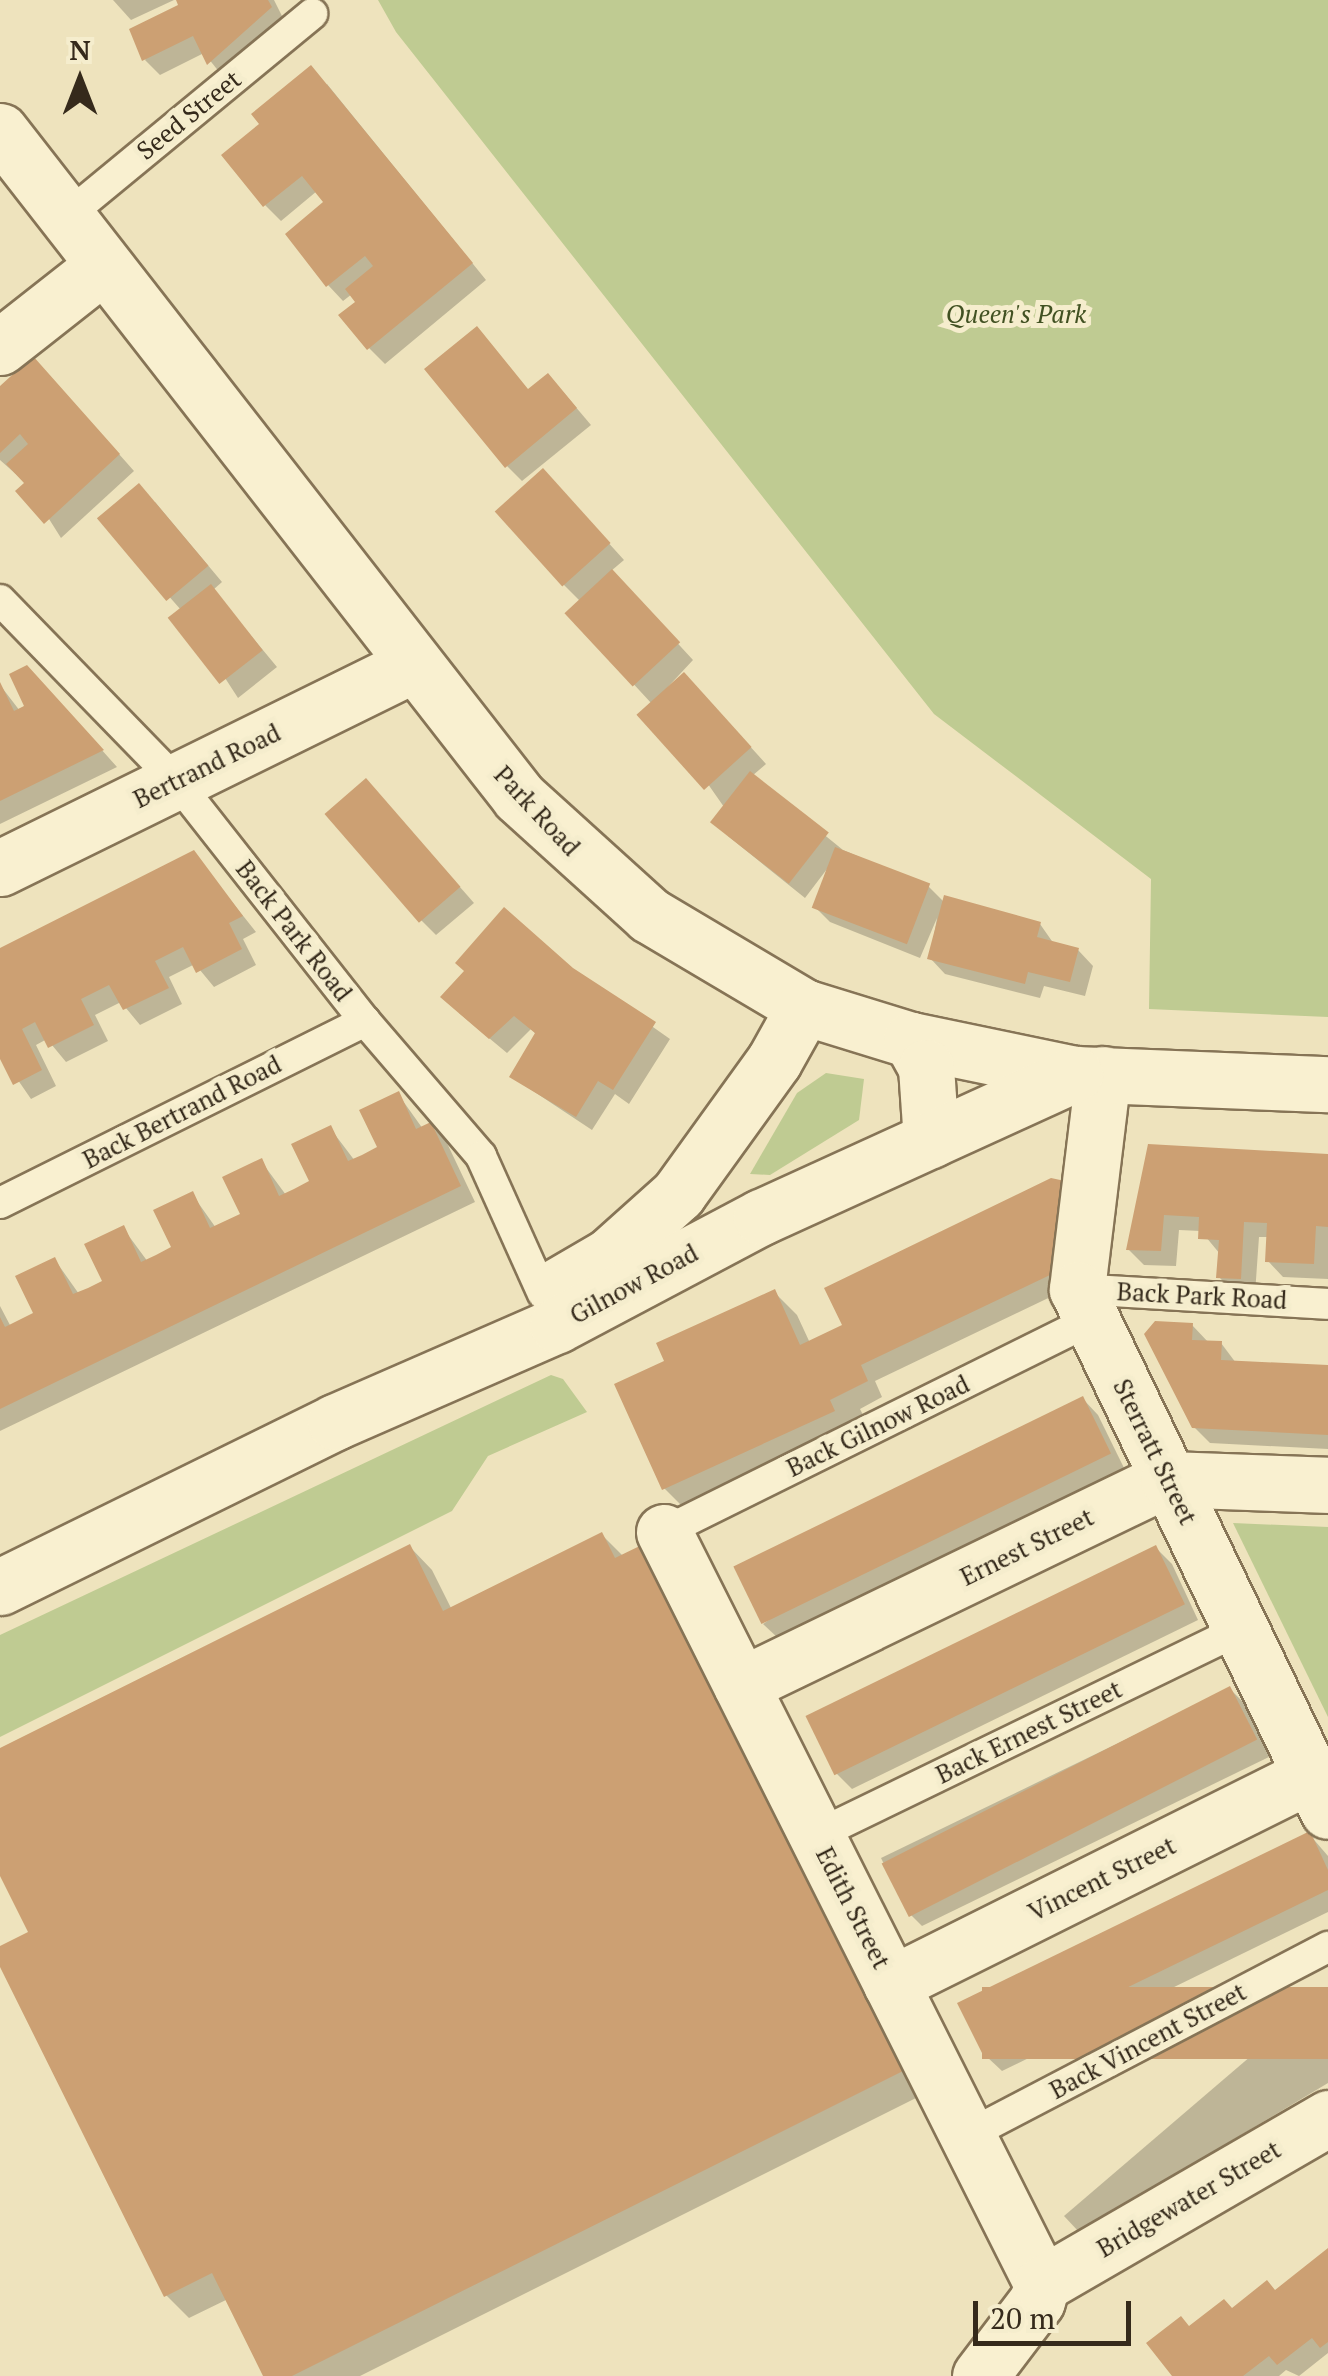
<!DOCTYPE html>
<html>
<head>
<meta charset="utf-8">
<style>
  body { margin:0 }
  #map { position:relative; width:1328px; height:2376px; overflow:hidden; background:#eee3bd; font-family:"PT Serif",serif }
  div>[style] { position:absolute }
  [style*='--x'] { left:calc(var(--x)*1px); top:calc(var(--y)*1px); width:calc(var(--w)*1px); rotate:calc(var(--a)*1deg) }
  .green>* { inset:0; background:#bfcb92 }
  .shadow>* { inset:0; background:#0003 }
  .building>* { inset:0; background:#cca073; transform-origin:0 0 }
  .roads { filter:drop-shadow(2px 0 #867456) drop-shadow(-2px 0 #867456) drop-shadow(0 2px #867456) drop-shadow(0 -2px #867456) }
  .lane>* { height:30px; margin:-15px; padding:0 15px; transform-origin:15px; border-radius:15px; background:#f9f0d0 }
  .street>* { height:55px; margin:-27.5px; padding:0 27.5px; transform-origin:27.5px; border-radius:27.5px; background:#f9f0d0 }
  .secondary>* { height:55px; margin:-27.5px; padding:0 27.5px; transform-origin:27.5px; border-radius:27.5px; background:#f9f0d0 }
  span { translate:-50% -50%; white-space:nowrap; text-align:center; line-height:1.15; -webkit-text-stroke:10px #f5edcd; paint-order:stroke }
  .street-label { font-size:25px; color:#352a1b }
  .park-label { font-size:25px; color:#415122; font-style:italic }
  .north { position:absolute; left:30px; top:30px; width:100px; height:100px; -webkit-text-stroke:8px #f5edcd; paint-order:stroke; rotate:0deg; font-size:28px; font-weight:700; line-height:40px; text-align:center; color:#352a1b }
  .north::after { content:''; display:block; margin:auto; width:35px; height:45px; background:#352a1b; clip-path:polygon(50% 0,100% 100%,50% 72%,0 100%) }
  .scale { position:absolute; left:973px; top:2301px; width:158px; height:45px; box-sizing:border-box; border:5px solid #352a1b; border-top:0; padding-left:12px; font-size:30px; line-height:35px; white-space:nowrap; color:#352a1b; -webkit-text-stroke:8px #f5edcd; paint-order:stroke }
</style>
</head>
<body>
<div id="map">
  <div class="green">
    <div style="clip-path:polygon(378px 0,1328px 0,1328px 1017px,1149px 1009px,1151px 879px,934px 714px,396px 32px)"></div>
    <div style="clip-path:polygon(826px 1073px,864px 1079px,859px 1120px,770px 1175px,750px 1174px,797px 1093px)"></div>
    <div style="clip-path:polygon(551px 1375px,563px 1379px,587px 1412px,488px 1456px,452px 1511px,0 1737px,0 1635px)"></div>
    <div style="clip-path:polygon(1233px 1523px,1328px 1527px,1328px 1717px)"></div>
  </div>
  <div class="shadow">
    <div style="clip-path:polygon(113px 0,174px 0,131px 20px)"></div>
    <div style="clip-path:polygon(178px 0,274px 0,286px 24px,224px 78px,204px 53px,160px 75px,145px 60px,181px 6px)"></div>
    <div style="clip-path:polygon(327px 84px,486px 280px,385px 364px,369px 348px,359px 302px,352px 294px,343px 301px,328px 285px,327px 203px,317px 191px,281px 221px,265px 205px)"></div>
    <div style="clip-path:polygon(49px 375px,134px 471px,61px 538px,27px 484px,0 460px,0 389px)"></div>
    <div style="clip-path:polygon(529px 391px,563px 392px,591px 425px,522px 481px,507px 466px)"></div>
    <div style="clip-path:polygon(558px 487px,624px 560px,611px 571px,693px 660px,652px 704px,700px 691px,766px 764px,752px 776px,843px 850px,928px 886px,945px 903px,1040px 924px,1054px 944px,1078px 950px,1093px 966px,1085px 996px,1044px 986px,1040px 998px,945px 974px,930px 958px,937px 918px,920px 958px,830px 922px,814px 906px,827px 869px,805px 898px,728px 836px,724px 807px,652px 704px,567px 612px,580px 601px,563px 584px)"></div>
    <div style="clip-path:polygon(155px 502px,222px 582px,213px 590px,277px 667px,238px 698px,181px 610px,101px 519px)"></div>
    <div style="clip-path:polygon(43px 684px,117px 767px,0 824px,0 685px,20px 711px)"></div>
    <div style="clip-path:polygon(381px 797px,474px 903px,436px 935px,421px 920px)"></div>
    <div style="clip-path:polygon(193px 853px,256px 932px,243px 939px,256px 965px,214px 987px,195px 964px,169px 977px,182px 1004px,140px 1025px,121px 1002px,95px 1015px,108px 1041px,66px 1062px,47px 1039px,36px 1045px,56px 1086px,31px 1099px,0 1054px,0 949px)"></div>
    <div style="clip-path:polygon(572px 970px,670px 1039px,629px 1104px,615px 1094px,592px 1130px,512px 1077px,537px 1035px,531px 1029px,507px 1053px,459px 1013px)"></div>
    <div style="clip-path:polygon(398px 1094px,423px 1129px,430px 1125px,446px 1141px,475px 1202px,0 1431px,0 1306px,11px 1327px,36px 1314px,55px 1260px,79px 1294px,105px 1282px,123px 1228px,148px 1262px,174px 1249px,192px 1194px,216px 1228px,243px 1215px,261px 1161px,286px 1195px,312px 1182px,330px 1128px,355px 1161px,380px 1148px)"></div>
    <div style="clip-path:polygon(1150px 1146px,1328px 1156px,1328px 1279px,1283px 1277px,1268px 1261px,1269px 1237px,1259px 1237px,1255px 1294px,1234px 1293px,1219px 1277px,1220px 1254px,1201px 1231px,1179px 1230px,1176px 1266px,1144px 1265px,1128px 1249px)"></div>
    <div style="clip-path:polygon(1052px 1181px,1065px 1290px,875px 1381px,882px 1397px,860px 1409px,864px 1417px,687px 1511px,664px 1488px,667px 1362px,774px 1292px,797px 1315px,810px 1343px,845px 1326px)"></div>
    <div style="clip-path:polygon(1192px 1325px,1209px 1343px,1221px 1343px,1236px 1363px,1328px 1367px,1328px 1449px,1210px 1443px,1194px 1427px,1147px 1334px)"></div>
    <div style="clip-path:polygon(1083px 1399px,1098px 1415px,1125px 1470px,779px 1639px,763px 1624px)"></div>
    <div style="clip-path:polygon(602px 1535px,624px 1557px,936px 2088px,360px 2376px,266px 2376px,228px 2299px,189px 2318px,166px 2295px,0 1962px,0 1949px,31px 1934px,0 1871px,0 1751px,410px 1547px,432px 1570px,452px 1610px)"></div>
    <div style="clip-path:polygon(1156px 1548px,1172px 1564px,1198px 1620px,852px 1789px,836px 1773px,810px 1718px)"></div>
    <div style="clip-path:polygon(1230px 1689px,1245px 1704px,1271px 1756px,922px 1926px,907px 1911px,881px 1858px)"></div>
    <div style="clip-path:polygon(1309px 1834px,1328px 1856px,1328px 1912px,1002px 2071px,986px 2056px)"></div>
    <div style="clip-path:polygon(1328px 1990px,1328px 2083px,1079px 2232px,1064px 2216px)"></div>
    <div style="clip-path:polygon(1328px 2251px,1328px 2353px,1299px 2376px,1286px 2370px,1279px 2376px,1175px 2376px,1190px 2328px,1276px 2292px)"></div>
  </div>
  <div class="building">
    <div style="clip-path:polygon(176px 0,268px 0,272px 7px,207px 65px,193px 36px,142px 61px,129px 29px,178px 5px)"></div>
    <div style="clip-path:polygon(311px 65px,473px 263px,367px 350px,338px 315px,355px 302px,345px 289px,373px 266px,365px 256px,326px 287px,285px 234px,323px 202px,302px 176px,263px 207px,221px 155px,259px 124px,251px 114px)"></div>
    <div style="clip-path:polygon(477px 326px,528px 389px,548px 373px,577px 408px,505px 468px,424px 369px)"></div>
    <div style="clip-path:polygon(33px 356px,120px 454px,44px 524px,15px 491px,24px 483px,6px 464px,28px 444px,20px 434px,0 453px,0 386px)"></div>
    <div style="left:543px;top:468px;width:101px;height:65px;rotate:48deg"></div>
    <div style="left:139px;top:483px;width:108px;height:55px;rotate:50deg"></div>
    <div style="left:612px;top:569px;width:100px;height:65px;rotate:47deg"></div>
    <div style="left:211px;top:584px;width:84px;height:55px;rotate:52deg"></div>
    <div style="clip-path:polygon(27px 665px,104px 750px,0 801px,0 682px,14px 711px,24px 706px,9px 674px)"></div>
    <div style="left:684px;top:672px;width:101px;height:64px;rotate:48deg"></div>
    <div style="left:750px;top:771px;width:100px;height:65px;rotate:38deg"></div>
    <div style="left:366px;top:778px;width:144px;height:55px;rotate:49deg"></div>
    <div style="left:835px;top:847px;width:102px;height:65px;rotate:21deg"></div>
    <div style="clip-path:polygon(194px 850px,243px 916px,229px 923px,242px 949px,196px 973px,183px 947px,155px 961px,169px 988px,123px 1010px,109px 985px,81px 999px,94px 1025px,48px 1048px,35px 1022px,22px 1029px,42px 1070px,13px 1085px,0 1059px,0 948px)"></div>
    <div style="clip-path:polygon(944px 895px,1041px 922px,1037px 937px,1079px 948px,1070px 982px,1028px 972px,1025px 984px,927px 959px)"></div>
    <div style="clip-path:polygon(504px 907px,573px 968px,656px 1022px,613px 1090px,598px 1081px,576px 1117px,509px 1077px,535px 1033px,514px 1016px,489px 1039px,440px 997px,464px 971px,455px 963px)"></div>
    <div style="clip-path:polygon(399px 1091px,416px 1129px,431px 1122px,461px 1186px,0 1409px,0 1317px,5px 1327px,33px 1313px,15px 1276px,55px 1257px,73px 1294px,88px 1288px,102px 1281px,84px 1244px,124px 1225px,141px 1262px,156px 1255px,171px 1247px,153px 1210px,193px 1191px,210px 1228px,240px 1214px,222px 1177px,262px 1158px,279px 1196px,294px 1189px,309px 1181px,291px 1144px,331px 1125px,348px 1161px,362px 1155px,377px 1147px,359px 1110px)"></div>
    <div style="clip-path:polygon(1148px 1144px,1328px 1154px,1328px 1227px,1316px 1226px,1314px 1264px,1265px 1262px,1267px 1223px,1244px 1222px,1241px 1279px,1216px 1278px,1219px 1240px,1198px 1239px,1199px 1217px,1164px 1215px,1161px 1251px,1126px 1250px)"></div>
    <div style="clip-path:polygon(1051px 1178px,1065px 1181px,1050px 1275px,861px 1365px,868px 1381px,830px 1400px,835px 1411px,662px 1490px,614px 1384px,664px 1361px,656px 1343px,775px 1289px,800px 1345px,842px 1325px,824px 1288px)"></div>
    <div style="clip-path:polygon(1155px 1321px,1193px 1323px,1192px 1340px,1222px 1341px,1221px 1360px,1328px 1365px,1328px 1435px,1192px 1428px,1144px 1334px)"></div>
    <div style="left:1083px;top:1396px;width:64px;height:389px;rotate:64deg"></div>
    <div style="clip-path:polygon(602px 1532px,615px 1558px,652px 1540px,915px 2065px,292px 2376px,263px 2376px,212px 2273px,164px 2297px,0 1967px,0 1946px,28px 1932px,0 1876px,0 1748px,410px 1544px,443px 1611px)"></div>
    <div style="left:1156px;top:1545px;width:66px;height:390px;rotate:64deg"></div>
    <div style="left:1230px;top:1686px;width:60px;height:391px;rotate:63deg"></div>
    <div style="clip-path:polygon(1310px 1831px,1328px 1870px,1328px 1890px,984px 2057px,957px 2003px)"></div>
    <div style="left:1328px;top:1987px;width:72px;height:346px;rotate:90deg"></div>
    <div style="clip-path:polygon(1328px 2248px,1328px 2342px,1320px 2348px,1312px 2338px,1277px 2365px,1269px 2356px,1243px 2376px,1172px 2376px,1146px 2343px,1181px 2316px,1189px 2326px,1224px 2299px,1232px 2308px,1267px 2280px,1275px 2290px)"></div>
  </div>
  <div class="roads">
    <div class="lane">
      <div style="--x:67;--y:216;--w:318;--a:-39.5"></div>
      <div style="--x:0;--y:600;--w:252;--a:45.8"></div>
      <div style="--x:176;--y:781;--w:305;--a:51.8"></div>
      <div style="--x:365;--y:1021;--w:178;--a:49.3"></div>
      <div style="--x:481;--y:1156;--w:151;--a:65.8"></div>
      <div style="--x:0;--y:1203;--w:408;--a:-26.5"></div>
      <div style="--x:1077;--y:1289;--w:251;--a:3.4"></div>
      <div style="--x:664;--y:1532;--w:477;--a:-26.4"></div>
      <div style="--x:817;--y:1835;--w:471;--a:-25.9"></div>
      <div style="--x:968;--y:2135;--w:406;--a:-27.6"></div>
    </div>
    <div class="street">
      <div style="--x:0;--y:347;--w:131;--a:-38.2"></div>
      <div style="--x:0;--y:868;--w:462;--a:-26.2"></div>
      <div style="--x:1103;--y:1074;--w:217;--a:96.9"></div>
      <div style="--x:1077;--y:1289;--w:579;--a:64.32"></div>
      <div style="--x:664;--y:1532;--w:842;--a:63.31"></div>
      <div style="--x:741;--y:1685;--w:474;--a:-25.8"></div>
      <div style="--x:1168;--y:1479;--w:160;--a:2.1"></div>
      <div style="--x:891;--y:1984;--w:471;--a:-26.5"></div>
      <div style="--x:980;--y:2376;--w:94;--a:-52.8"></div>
      <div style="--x:1037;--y:2301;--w:18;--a:-74"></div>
      <div style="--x:1042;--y:2284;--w:331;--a:-30.1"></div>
    </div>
    <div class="secondary">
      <div style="--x:0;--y:131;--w:844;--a:52.07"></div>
      <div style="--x:519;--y:797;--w:176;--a:42.2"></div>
      <div style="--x:649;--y:915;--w:180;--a:30.7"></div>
      <div style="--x:804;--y:1007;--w:112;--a:17.1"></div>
      <div style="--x:911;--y:1040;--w:167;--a:11.7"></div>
      <div style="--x:1075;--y:1074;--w:253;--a:2.3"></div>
      <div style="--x:911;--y:1040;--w:31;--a:61"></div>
      <div style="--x:926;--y:1067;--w:73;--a:86.1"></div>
      <div style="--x:559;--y:1285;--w:58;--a:-30.1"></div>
      <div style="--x:609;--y:1256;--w:93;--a:-41.9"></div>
      <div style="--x:678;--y:1194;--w:164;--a:-54.2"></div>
      <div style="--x:774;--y:1061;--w:62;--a:-60.9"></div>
      <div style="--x:0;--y:1587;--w:373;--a:-26.2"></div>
      <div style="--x:335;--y:1422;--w:242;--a:-23.6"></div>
      <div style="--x:557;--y:1325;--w:231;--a:-27.9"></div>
      <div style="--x:761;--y:1217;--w:345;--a:-24.5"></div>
    </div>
  </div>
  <div class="street-label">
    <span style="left:189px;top:115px;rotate:-39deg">Seed Street</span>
    <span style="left:207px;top:766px;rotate:-26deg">Bertrand Road</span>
    <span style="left:537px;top:811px;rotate:47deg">Park Road</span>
    <span style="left:294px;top:931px;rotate:52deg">Back Park Road</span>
    <span style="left:182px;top:1112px;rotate:-27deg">Back Bertrand Road</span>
    <span style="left:634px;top:1284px;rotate:-28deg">Gilnow Road</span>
    <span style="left:1202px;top:1296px;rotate:3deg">Back Park Road</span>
    <span style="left:878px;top:1426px;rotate:-26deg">Back Gilnow Road</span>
    <span style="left:1155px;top:1452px;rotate:64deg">Sterratt Street</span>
    <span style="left:1027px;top:1547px;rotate:-26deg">Ernest Street</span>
    <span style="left:1029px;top:1732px;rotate:-26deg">Back Ernest Street</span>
    <span style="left:1102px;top:1879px;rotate:-26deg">Vincent Street</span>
    <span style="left:853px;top:1908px;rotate:63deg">Edith Street</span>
    <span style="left:1148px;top:2041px;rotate:-28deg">Back Vincent Street</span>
    <span style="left:1189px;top:2199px;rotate:-30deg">Bridgewater Street</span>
  </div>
  <div class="park-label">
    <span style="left:1016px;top:314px">Queen's Park</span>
  </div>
  <div class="north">N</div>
  <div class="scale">20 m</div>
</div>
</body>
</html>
